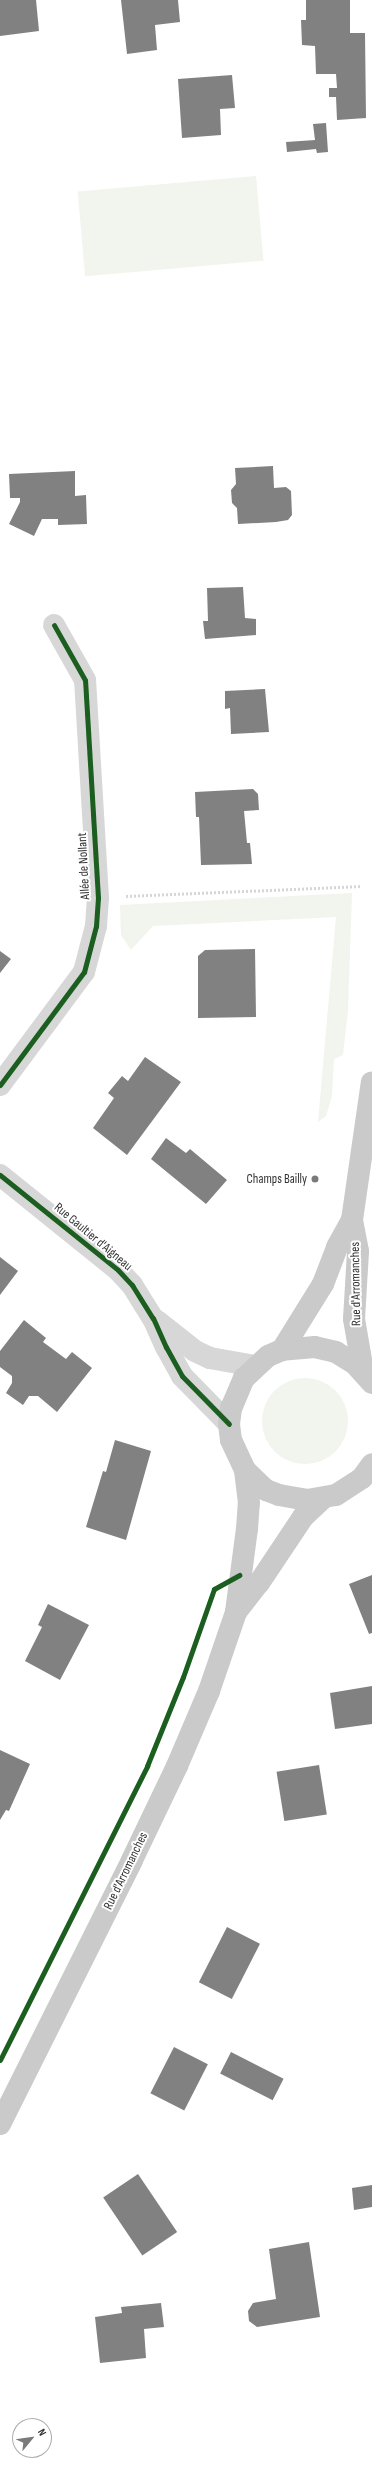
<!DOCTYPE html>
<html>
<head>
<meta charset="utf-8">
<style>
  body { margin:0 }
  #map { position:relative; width:372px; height:2470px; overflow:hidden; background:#fff; font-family:"Sofia Sans Condensed",sans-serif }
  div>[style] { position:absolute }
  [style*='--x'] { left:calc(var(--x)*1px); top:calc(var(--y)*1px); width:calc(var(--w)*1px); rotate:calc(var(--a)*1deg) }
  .green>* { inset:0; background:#f1f5ed; transform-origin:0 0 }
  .round { border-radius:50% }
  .building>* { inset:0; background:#818181; transform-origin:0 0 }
  .path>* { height:2.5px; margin-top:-1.25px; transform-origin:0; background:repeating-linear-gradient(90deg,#d6d6d6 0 2px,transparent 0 4px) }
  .minor>* { height:22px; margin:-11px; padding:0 11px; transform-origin:11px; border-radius:11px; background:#d7d7d7 }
  .major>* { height:22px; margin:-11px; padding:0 11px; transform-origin:11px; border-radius:11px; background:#cacaca }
  .cycleway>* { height:5px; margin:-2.5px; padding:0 2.5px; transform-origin:2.5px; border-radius:2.5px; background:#1b5e20 }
  .dots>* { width:11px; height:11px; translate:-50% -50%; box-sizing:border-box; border:2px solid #fff; border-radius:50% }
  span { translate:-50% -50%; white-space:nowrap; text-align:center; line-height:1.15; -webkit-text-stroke:4px #fff; paint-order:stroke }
  .street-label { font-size:13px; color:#333 }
  .poi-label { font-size:13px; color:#333 }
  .right { translate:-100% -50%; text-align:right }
  .north { position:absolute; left:12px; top:2418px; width:40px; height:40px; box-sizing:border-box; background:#fff; border:1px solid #adadad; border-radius:50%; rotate:61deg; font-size:11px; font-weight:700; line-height:16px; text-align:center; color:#333 }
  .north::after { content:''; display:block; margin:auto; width:14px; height:18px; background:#7a7a7a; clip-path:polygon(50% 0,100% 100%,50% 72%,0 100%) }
</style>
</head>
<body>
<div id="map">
  <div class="green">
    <div style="left:256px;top:176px;width:85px;height:179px;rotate:85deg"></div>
    <div style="clip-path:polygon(352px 893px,348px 1010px,343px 1055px,334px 1059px,332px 1096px,326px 1116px,318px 1122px,336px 917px,153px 926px,131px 950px,121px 935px,120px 905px)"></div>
    <div class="round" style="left:262px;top:1378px;width:86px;height:86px"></div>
  </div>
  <div class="building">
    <div style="clip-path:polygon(0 0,36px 0,39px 31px,0 36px)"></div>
    <div style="clip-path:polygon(121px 0,178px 0,180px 22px,155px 25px,157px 50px,127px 54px)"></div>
    <div style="clip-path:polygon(306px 0,350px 0,350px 33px,365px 33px,366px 118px,337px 120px,336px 97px,329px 97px,329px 88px,337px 88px,336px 74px,316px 74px,315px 46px,302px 45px,301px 20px,306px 20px)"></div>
    <div style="clip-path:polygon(232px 75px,235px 108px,220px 109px,221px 135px,182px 138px,178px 79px)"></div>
    <div style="clip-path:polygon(326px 123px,328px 152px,317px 153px,316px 149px,287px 152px,286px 142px,315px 140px,313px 124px)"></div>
    <div style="clip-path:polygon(273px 466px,274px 488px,286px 487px,291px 491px,292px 515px,288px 520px,276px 522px,238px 524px,237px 508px,232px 503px,231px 490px,236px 484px,235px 468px)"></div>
    <div style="clip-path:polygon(75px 471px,75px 496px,86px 495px,87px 524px,58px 525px,58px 519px,42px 519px,34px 536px,9px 524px,20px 502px,20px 498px,10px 498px,9px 474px)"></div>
    <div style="clip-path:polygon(243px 587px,245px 618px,256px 619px,256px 635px,205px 639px,203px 621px,208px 621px,207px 588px)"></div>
    <div style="clip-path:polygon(265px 689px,269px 732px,231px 734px,230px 708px,225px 709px,225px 691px)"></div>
    <div style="clip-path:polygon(253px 789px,258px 794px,259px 810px,244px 811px,247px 843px,250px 843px,252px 864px,201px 865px,199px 817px,196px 817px,195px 792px)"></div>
    <div style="clip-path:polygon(255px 949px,256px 1017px,198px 1018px,198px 956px,205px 950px)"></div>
    <div style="clip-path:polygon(0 951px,11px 959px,0 973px)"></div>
    <div style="clip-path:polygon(145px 1057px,181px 1082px,127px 1155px,93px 1128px,114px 1098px,108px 1093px,122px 1076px,128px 1081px)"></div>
    <div style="clip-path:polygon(166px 1138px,186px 1153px,190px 1149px,227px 1180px,206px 1204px,151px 1159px)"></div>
    <div style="clip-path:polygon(0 1257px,18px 1271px,0 1295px)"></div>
    <div style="clip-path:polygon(24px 1320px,46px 1338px,43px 1342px,66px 1359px,72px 1352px,92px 1368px,57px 1412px,38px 1396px,29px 1396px,23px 1405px,6px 1393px,12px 1383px,12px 1376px,0 1367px,0 1351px)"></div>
    <div style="clip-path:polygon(115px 1440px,151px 1451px,126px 1540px,86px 1527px,103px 1471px,106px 1472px)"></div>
    <div style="clip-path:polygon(372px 1575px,372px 1633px,369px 1634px,349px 1584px)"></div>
    <div style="clip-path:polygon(48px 1604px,89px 1625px,60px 1680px,25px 1661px,42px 1627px,38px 1625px)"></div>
    <div style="clip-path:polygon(372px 1686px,372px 1724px,335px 1729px,330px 1693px)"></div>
    <div style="clip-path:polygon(0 1750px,30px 1764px,9px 1811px,6px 1810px,0 1820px)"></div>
    <div style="left:319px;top:1765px;width:50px;height:43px;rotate:81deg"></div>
    <div style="left:227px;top:1927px;width:37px;height:62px;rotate:27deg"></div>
    <div style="left:174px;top:2047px;width:38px;height:52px;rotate:27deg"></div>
    <div style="left:231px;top:2052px;width:59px;height:24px;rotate:27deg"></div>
    <div style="left:138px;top:2174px;width:70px;height:42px;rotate:56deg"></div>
    <div style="clip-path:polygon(372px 2185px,372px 2207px,354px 2210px,352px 2188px)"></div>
    <div style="clip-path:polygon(309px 2242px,320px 2317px,257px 2327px,249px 2321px,248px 2311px,253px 2303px,276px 2299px,269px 2249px)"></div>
    <div style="clip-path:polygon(161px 2303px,164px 2327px,144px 2329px,146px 2358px,100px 2363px,95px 2317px,122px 2313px,121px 2307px)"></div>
  </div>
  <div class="path">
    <div style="--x:126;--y:896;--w:236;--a:-2.4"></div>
  </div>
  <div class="minor">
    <div style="--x:0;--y:1085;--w:141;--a:-53.4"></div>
    <div style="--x:84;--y:972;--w:48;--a:-75.4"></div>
    <div style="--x:96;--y:926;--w:28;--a:-86"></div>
    <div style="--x:98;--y:898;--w:218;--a:-93.4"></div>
    <div style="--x:85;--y:680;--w:63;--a:-119.4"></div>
    <div style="--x:0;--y:1175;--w:151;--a:38.8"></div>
    <div style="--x:118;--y:1270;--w:21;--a:47"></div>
    <div style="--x:132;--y:1285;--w:39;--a:58"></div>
    <div style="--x:153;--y:1318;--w:32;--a:66"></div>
    <div style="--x:166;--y:1347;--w:33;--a:61"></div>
    <div style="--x:182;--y:1376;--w:67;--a:45.6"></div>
    <div style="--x:157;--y:1321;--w:48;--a:38.3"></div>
    <div style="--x:195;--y:1351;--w:17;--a:25"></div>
    <div style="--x:210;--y:1358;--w:46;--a:10.1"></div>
  </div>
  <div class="major">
    <div style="--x:282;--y:1350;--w:78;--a:-58.2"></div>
    <div style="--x:323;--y:1284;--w:40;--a:-69"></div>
    <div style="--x:337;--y:1247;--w:31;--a:-61"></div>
    <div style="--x:363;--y:1371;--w:53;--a:-99.8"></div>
    <div style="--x:354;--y:1319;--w:68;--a:-86.6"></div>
    <div style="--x:358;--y:1251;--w:32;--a:-101"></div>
    <div style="--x:352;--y:1220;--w:139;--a:-81.8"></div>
    <div style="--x:372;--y:1383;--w:25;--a:-132"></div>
    <div style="--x:355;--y:1364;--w:22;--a:-148"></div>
    <div style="--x:336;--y:1352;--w:22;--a:-167"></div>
    <div style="--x:315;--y:1347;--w:33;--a:175"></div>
    <div style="--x:282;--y:1350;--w:15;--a:157"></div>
    <div style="--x:268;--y:1356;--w:33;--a:137"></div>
    <div style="--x:244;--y:1378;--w:33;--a:113"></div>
    <div style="--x:231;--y:1408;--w:16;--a:97"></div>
    <div style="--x:229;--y:1424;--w:16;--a:83"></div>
    <div style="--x:231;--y:1440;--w:33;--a:65"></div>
    <div style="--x:245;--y:1470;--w:29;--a:44"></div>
    <div style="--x:266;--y:1490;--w:14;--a:21"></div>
    <div style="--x:279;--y:1495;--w:28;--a:10"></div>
    <div style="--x:307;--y:1500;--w:29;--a:-10"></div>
    <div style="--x:336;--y:1495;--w:31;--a:-33"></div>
    <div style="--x:362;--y:1478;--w:17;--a:-54"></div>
    <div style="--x:236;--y:1612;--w:37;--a:-52"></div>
    <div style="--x:259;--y:1583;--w:79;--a:-56.3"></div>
    <div style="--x:303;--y:1517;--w:26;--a:-43"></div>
    <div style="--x:0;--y:2124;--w:295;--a:-63.4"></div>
    <div style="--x:132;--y:1860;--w:104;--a:-64.4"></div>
    <div style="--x:177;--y:1766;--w:82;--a:-66.9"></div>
    <div style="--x:209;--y:1691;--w:83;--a:-71.1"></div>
    <div style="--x:236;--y:1612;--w:84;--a:-82.5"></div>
    <div style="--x:247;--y:1529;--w:26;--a:-86"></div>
    <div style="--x:249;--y:1503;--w:33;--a:-97"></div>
  </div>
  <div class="cycleway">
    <div style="--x:0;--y:1085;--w:141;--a:-53.4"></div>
    <div style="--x:84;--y:972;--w:48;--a:-75.4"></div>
    <div style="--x:96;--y:926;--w:28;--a:-86"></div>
    <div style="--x:98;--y:898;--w:218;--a:-93.4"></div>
    <div style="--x:85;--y:680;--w:63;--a:-119.4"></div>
    <div style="--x:0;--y:1175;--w:151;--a:38.8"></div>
    <div style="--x:118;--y:1270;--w:21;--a:47"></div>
    <div style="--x:132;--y:1285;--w:39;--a:58"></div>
    <div style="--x:153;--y:1318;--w:32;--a:66"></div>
    <div style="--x:166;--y:1347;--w:33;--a:61"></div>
    <div style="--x:182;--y:1376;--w:67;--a:45.6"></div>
    <div style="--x:0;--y:2060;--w:329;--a:-63.4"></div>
    <div style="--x:147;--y:1766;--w:96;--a:-68"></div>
    <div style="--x:183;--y:1677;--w:93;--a:-70.6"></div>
    <div style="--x:214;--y:1589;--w:29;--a:-29"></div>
  </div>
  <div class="dots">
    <div style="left:315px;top:1179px;background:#7a7a7a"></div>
  </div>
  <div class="street-label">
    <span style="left:84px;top:866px;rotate:-93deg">Allée de Nollant</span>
    <span style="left:93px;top:1237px;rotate:40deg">Rue Gaultier d'Aigneau</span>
    <span style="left:356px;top:1284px;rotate:-91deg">Rue d'Arromanches</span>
    <span style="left:126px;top:1871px;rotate:-64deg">Rue d'Arromanches</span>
  </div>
  <div class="poi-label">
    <span class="right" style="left:307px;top:1179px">Champs Bailly</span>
  </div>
  <div class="north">N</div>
</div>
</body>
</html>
